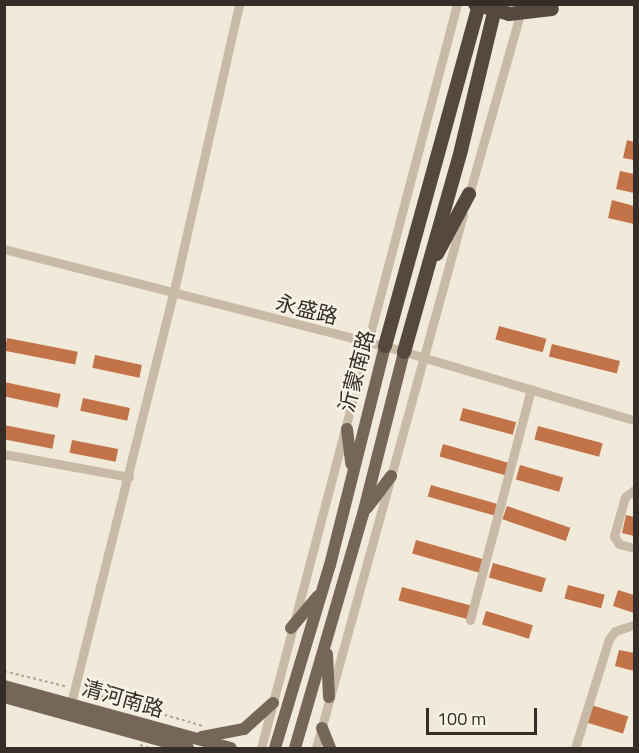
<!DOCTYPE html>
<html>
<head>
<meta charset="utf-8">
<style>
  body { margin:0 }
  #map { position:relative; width:639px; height:753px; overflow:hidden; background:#f1e9da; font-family:"Titillium Web","Noto Sans SC",sans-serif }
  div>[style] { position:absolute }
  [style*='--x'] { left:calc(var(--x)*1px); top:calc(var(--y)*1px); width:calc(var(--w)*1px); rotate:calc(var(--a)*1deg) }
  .building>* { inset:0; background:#c27347; transform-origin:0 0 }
  .path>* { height:1.5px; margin-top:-0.75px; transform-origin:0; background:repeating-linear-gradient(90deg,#b4a491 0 3px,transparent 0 6px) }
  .minor>* { height:9px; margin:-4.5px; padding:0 4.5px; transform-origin:4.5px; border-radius:4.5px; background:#c8baa7 }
  .major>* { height:12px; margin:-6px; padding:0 6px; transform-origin:6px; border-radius:6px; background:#766658 }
  .highway>* { height:14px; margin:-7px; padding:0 7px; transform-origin:7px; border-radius:7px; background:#55483e }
  .highway-bridge>* { height:14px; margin:-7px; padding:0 7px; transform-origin:7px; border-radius:7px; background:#55483e }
  span { translate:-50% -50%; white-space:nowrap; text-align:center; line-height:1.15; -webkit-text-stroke:4.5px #f9f2e6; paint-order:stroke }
  .street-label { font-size:21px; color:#352d27 }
  .frame { position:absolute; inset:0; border:6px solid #352d27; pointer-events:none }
  .scale { position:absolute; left:426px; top:708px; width:111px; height:27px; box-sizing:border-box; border:3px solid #352d27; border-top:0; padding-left:8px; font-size:18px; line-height:21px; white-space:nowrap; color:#352d27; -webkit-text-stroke:4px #f9f2e6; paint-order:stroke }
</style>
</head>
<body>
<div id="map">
  <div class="building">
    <div style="clip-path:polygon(627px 140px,634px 142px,634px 160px,623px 158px)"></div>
    <div style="clip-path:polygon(620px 171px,634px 174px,634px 193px,616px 189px)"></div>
    <div style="clip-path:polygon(612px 200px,634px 206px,634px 224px,608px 218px)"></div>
    <div style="left:499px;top:326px;width:49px;height:14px;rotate:15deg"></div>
    <div style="left:7px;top:338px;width:72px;height:13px;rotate:11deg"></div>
    <div style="left:552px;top:344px;width:70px;height:13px;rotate:14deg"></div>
    <div style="left:95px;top:355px;width:48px;height:13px;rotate:12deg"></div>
    <div style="left:4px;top:382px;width:58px;height:14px;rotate:12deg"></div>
    <div style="left:83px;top:398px;width:48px;height:13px;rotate:12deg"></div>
    <div style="left:463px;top:408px;width:55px;height:13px;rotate:15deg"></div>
    <div style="left:4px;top:425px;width:52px;height:14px;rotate:11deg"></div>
    <div style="left:538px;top:426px;width:67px;height:14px;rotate:15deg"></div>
    <div style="left:72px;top:440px;width:47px;height:13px;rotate:11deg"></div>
    <div style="left:443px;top:444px;width:71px;height:13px;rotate:16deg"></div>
    <div style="left:520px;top:465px;width:45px;height:15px;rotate:16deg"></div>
    <div style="left:431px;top:485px;width:71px;height:12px;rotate:16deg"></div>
    <div style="left:507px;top:506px;width:67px;height:14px;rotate:19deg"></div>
    <div style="clip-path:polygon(626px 515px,634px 517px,634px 536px,622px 533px)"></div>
    <div style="left:416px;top:540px;width:70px;height:14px;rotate:16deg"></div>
    <div style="left:493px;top:563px;width:55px;height:15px;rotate:16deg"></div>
    <div style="left:568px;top:585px;width:38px;height:14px;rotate:15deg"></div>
    <div style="left:402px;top:587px;width:72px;height:14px;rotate:15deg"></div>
    <div style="clip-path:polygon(618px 590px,634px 595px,634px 613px,613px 606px)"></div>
    <div style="left:486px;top:611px;width:49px;height:14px;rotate:17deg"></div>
    <div style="clip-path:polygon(619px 650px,634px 653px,634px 671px,615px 666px)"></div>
    <div style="left:591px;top:705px;width:39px;height:18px;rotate:17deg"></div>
  </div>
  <div class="path">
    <div style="--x:4;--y:671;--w:66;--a:14"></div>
    <div style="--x:84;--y:691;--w:124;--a:16.4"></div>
    <div style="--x:140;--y:745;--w:10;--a:17"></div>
  </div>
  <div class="minor">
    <div style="--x:468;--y:198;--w:202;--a:-74.2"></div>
    <div style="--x:4;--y:249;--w:393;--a:14.3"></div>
    <div style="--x:385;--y:346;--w:260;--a:16.6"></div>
    <div style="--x:4;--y:454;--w:127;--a:10.4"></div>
    <div style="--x:634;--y:490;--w:11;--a:142"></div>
    <div style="--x:625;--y:497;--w:41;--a:105.8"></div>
    <div style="--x:614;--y:536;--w:9;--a:58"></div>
    <div style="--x:619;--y:544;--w:16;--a:15"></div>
    <div style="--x:470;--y:620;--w:239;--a:-75.2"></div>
    <div style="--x:71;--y:703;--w:421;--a:-76"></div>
    <div style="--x:173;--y:295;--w:298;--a:-77.2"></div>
    <div style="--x:261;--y:748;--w:769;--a:-75.24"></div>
    <div style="--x:316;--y:748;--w:553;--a:-74.58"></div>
    <div style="--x:575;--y:748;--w:114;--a:-72.7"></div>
    <div style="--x:609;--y:639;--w:10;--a:-53"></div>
    <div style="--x:615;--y:631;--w:20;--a:-18"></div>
  </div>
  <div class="major">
    <div style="--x:347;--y:429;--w:35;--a:83"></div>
    <div style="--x:367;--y:508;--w:40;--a:-53"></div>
    <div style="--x:291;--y:628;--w:42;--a:-49.8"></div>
    <div style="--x:327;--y:654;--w:43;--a:87.3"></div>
    <div style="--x:4;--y:686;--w:235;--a:15.3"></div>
    <div style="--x:4;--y:697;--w:191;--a:15.5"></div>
    <div style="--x:322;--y:728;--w:22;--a:68"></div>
    <div style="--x:202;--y:737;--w:43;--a:-10.8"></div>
    <div style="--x:244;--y:729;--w:39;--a:-42"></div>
    <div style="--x:275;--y:748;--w:191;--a:-73.3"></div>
    <div style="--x:330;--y:565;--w:226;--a:-75.9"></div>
    <div style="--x:295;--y:748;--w:244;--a:-73.8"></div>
    <div style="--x:363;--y:514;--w:167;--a:-75.8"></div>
  </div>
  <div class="highway">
    <div style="--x:437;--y:254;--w:68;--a:-61.9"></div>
    <div style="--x:385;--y:346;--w:355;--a:-74.6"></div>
    <div style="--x:404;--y:352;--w:210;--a:-74.2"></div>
    <div style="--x:461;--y:150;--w:150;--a:-76.5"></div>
  </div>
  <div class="highway-bridge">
    <div style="--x:475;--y:4;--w:35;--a:16"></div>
    <div style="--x:509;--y:14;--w:43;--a:-6.6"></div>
  </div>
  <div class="street-label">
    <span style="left:307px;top:309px;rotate:14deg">永盛路</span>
    <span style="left:356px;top:371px;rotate:-75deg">沂蒙南路</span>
    <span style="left:123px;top:698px;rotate:16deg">清河南路</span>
  </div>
  <div class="frame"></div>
  <div class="scale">100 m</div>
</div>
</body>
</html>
